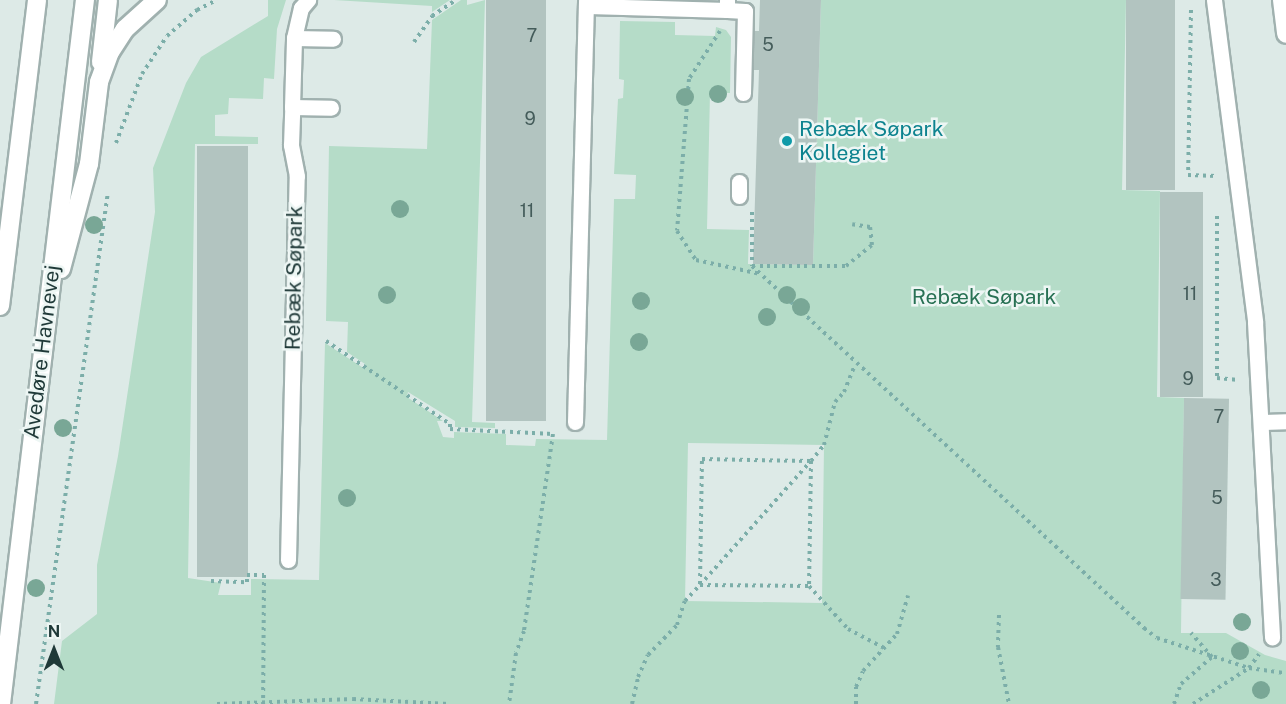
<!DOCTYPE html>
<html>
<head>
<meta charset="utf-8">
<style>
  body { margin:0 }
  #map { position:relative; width:1286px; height:704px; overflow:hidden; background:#ddeae7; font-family:"Public Sans",sans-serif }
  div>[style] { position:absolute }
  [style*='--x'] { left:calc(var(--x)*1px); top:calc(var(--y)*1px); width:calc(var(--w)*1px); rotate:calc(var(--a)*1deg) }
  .green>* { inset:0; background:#b5dcc8 }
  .building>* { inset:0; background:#b2c4c0; transform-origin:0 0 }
  .path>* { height:4px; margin-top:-2px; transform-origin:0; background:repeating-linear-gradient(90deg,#7caea9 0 3px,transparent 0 7.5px) }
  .roads { filter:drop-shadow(2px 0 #a0b1af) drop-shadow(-2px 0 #a0b1af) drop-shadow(0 2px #a0b1af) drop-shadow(0 -2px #a0b1af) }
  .lane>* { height:15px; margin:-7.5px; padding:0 7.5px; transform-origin:7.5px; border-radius:7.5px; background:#fff }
  .street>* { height:18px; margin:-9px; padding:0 9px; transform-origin:9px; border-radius:9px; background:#fff }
  .secondary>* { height:18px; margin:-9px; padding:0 9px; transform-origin:9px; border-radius:9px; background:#fff }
  .trees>* { width:18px; height:18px; margin:-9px; border-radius:50%; background:#79a796 }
  .dots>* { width:16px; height:16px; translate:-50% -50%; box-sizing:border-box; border:3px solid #edf6f4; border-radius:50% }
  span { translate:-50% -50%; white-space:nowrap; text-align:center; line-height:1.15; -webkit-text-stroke:5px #edf6f4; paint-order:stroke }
  .number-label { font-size:18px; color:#445c5a }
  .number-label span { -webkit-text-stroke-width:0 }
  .culture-label { font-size:21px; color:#0d838f }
  .left { translate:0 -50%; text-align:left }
  .street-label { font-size:21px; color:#1f3938 }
  .park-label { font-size:21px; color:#287154 }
  .north { position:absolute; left:24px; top:620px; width:60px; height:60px; -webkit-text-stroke:4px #edf6f4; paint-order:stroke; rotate:0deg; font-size:16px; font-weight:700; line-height:24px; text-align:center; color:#1f3938 }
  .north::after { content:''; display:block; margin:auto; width:21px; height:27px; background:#1f3938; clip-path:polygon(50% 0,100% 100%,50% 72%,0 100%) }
</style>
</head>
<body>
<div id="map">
  <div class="green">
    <div style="clip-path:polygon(evenodd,268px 0,286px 0,277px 29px,274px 79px,264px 78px,263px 99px,229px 98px,228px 114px,215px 115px,215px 136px,258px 137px,258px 144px,195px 144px,188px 578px,221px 583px,218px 595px,251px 595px,251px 579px,319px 580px,325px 343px,365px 369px,365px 364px,347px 352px,348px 322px,326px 321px,329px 146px,427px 149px,432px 20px,461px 0,467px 0,467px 5px,485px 0,472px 422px,495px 423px,495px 428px,455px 427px,455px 421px,408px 392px,407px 397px,443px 421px,437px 421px,443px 437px,454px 438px,454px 432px,506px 434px,506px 445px,535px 446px,536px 439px,607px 440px,614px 199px,635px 199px,636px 175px,614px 174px,618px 99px,623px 98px,624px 80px,619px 79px,620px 21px,675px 22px,675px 35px,715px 36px,716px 27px,726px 30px,731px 37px,730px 93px,710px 93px,707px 229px,749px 230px,748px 264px,813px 265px,821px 0,1126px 0,1122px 190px,1160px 191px,1157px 397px,1184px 398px,1181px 633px,1226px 633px,1265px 655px,1286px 661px,1286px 704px,54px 704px,62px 641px,97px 614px,97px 565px,118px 456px,155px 212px,153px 168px,186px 83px,201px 57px,268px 16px,268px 0,688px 443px,824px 445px,822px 603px,685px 601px,688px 443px)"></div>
    <div style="clip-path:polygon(334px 0,450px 0,432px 12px,432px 6px)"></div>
  </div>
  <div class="building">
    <div style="left:486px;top:0;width:60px;height:421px"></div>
    <div style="clip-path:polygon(760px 0,821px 0,813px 265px,753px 264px,759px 70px,753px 70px,754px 31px,759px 31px)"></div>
    <div style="left:1126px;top:0;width:49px;height:190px"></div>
    <div style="left:197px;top:146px;width:51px;height:431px"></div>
    <div style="left:1160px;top:192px;width:43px;height:205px"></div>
    <div style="left:1184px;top:398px;width:45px;height:201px;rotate:1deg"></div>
  </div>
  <div class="path">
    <div style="--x:1191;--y:10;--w:165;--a:91"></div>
    <div style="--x:1188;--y:175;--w:29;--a:2"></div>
    <div style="--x:720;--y:31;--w:57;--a:122.9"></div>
    <div style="--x:689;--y:79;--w:152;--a:94.5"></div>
    <div style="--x:677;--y:231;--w:35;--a:57"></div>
    <div style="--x:696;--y:260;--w:66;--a:12.3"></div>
    <div style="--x:414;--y:42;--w:32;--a:-55"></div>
    <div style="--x:432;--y:16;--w:29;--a:-34"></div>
    <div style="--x:116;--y:143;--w:74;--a:-69.4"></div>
    <div style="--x:142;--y:74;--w:45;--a:-56.7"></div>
    <div style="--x:167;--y:36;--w:40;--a:-41"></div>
    <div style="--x:197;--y:10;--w:22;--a:-27"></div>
    <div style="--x:752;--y:212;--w:54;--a:90"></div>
    <div style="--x:752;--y:266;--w:94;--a:0"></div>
    <div style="--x:846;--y:266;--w:33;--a:-39"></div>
    <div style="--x:872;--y:245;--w:18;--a:-96"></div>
    <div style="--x:870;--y:227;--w:18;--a:-171"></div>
    <div style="--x:1217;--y:216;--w:162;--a:90"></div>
    <div style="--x:1217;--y:378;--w:22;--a:5"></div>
    <div style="--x:752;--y:266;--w:534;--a:42.72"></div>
    <div style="--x:1144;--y:628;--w:16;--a:38"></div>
    <div style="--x:1157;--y:638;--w:97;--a:18.1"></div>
    <div style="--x:1249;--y:668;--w:17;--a:-54"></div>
    <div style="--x:326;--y:341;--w:149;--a:33.8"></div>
    <div style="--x:450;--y:424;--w:5;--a:90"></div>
    <div style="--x:450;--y:429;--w:103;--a:2.8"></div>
    <div style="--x:553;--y:434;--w:199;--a:98.4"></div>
    <div style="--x:524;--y:631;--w:23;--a:110"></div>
    <div style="--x:516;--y:653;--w:51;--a:97.8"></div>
    <div style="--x:211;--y:581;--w:36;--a:2"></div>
    <div style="--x:247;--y:582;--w:7;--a:-90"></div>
    <div style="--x:247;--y:575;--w:17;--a:0"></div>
    <div style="--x:264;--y:575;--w:129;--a:90.4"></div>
    <div style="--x:700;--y:584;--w:125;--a:-89.1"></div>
    <div style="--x:702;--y:459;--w:109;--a:1.1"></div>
    <div style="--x:811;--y:461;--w:21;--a:-51"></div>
    <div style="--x:824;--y:445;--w:44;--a:-75.7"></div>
    <div style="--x:835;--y:402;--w:13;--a:-48"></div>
    <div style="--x:844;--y:392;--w:29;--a:-68"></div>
    <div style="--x:700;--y:585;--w:166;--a:-48.2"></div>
    <div style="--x:811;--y:461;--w:125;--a:90.9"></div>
    <div style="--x:809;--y:586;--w:58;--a:47.8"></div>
    <div style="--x:848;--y:629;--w:43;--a:27.8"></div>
    <div style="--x:999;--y:615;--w:32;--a:92"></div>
    <div style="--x:998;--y:647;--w:58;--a:79.1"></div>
    <div style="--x:36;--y:704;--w:517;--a:-82"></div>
    <div style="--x:217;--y:704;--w:136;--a:-2.1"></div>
    <div style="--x:353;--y:699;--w:96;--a:3"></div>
    <div style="--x:632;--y:704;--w:28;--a:-77"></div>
    <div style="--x:638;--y:677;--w:24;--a:-66"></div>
    <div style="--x:648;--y:655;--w:42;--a:-46"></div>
    <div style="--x:677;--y:625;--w:25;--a:-72"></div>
    <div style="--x:685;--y:601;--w:22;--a:-47"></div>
    <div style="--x:700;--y:585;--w:109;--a:0.5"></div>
    <div style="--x:856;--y:704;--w:17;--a:-90"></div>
    <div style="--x:856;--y:687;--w:17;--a:-66"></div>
    <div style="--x:863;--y:671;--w:50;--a:-47.4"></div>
    <div style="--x:897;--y:634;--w:40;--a:-74"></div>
    <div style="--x:1174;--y:704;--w:21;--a:-71"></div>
    <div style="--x:1181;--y:684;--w:41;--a:-41.1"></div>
    <div style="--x:1212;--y:657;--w:32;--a:-131"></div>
    <div style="--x:1193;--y:704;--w:67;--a:-32.7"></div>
    <div style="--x:1249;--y:668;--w:37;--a:8"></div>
  </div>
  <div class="roads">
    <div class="lane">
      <div style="--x:1214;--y:0;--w:325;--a:82.7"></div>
      <div style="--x:1255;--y:322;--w:316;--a:86.9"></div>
      <div style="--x:588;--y:6;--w:139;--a:1.6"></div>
      <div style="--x:727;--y:10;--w:10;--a:-90"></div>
      <div style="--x:727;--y:10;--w:18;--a:3"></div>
      <div style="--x:745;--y:11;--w:82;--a:91.4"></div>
      <div style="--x:294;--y:38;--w:39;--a:1"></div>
      <div style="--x:292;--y:107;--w:39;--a:1"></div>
      <div style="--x:739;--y:196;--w:14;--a:-90"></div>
      <div style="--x:575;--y:422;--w:422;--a:-88.5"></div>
      <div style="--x:1263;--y:422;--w:23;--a:-2"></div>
      <div style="--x:288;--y:560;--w:384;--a:-88.7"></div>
      <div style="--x:297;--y:176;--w:32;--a:-101"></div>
      <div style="--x:291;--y:145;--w:38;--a:-88"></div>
      <div style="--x:292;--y:107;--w:69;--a:-88.3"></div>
      <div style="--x:294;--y:38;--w:31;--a:-77"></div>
      <div style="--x:301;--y:8;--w:11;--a:-49"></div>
    </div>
    <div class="street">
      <div style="--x:1282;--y:0;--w:34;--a:83"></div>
      <div style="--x:125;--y:29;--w:43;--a:-42.2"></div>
    </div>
    <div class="secondary">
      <div style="--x:101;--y:62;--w:62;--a:-83.6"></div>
      <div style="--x:61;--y:269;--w:109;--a:-75.1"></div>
      <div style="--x:89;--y:164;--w:83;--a:-83"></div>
      <div style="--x:99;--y:82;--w:32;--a:-70"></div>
      <div style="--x:110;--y:52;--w:27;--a:-57"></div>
      <div style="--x:0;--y:306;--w:308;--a:-83.1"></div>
      <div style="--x:1;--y:704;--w:709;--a:-83.2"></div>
    </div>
  </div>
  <div class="trees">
    <div style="left:718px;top:94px"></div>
    <div style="left:685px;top:97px"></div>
    <div style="left:400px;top:209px"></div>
    <div style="left:94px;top:225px"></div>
    <div style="left:387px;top:295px"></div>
    <div style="left:787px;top:295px"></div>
    <div style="left:641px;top:301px"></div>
    <div style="left:801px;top:307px"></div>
    <div style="left:767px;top:317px"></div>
    <div style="left:639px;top:342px"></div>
    <div style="left:63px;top:428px"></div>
    <div style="left:347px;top:498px"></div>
    <div style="left:36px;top:588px"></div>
    <div style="left:1242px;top:622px"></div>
    <div style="left:1240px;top:651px"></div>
    <div style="left:1261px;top:690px"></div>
  </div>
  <div class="dots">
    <div style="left:787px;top:141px;background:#0f9aa8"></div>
  </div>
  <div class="number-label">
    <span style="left:532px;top:36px">7</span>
    <span style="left:768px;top:45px">5</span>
    <span style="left:530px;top:119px">9</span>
    <span style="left:527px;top:211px">11</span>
    <span style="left:1190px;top:294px">11</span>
    <span style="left:1188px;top:379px">9</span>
    <span style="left:1219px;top:417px">7</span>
    <span style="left:1217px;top:498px">5</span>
    <span style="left:1216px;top:580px">3</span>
  </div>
  <div class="culture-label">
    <span class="left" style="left:799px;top:141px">Rebæk Søpark<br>Kollegiet</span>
  </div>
  <div class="street-label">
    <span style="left:294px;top:278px;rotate:-89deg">Rebæk Søpark</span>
    <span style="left:42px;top:352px;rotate:-83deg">Avedøre Havnevej</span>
  </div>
  <div class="park-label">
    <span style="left:984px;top:297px">Rebæk Søpark</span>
  </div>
  <div class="north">N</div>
</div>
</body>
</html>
